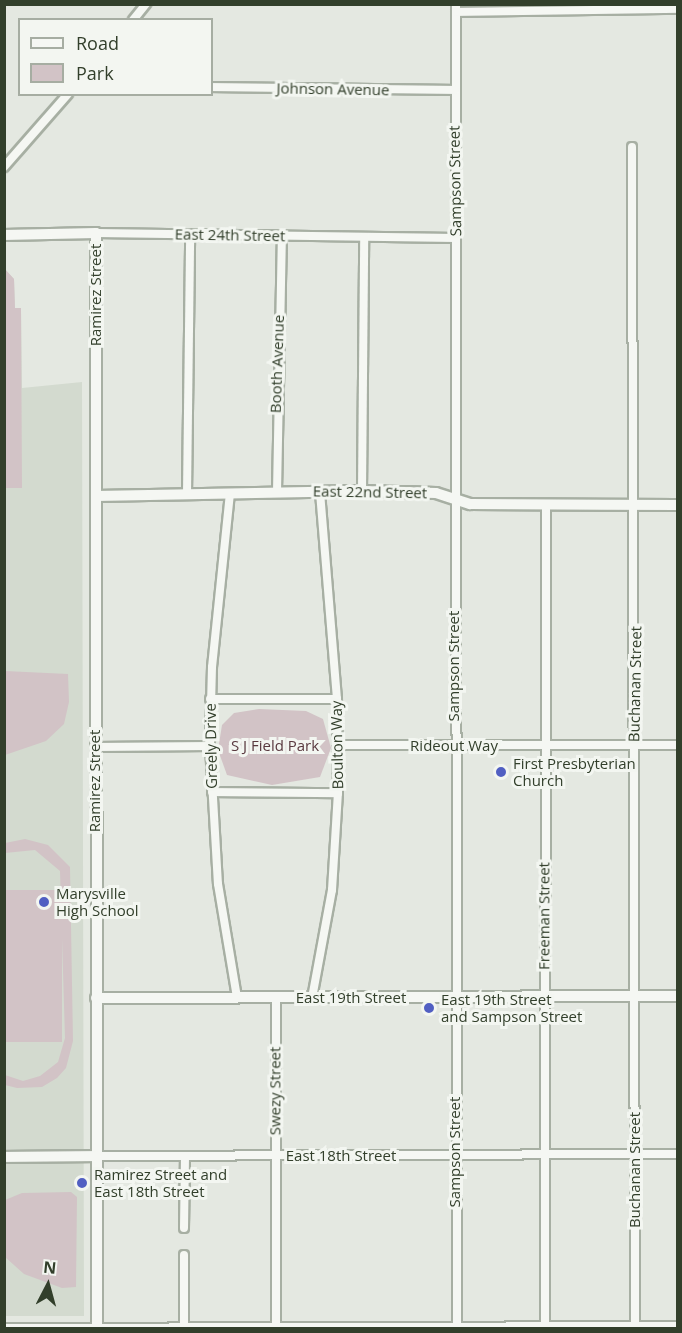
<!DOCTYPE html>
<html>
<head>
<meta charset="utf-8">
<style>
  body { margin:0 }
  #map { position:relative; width:682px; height:1333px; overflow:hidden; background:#e4e8e1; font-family:"Open Sans",sans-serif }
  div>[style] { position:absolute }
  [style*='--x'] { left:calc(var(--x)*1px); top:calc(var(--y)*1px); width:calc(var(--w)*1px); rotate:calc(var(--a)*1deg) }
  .built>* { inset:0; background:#d3dacf }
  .green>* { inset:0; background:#d2c3c6; transform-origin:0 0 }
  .roads { filter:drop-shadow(2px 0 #a7afa3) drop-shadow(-2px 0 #a7afa3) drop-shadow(0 2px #a7afa3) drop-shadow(0 -2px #a7afa3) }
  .minor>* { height:8px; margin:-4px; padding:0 4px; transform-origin:4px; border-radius:4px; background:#f5f7f3 }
  .tertiary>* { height:10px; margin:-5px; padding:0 5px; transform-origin:5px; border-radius:5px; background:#f5f7f3 }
  .dots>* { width:16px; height:16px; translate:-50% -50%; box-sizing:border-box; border:3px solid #f3f6f1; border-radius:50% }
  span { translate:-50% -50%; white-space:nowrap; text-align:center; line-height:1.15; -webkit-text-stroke:6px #f3f6f1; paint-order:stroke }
  .street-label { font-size:15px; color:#323f2b }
  .park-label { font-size:15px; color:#59393f }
  .poi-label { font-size:15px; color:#323f2b }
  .left { translate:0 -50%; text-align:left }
  .frame { position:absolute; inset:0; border:6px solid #323f2b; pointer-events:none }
  .legend { position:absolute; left:18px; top:18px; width:195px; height:78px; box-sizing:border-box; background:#f3f6f1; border:2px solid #a6ada2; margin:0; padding:8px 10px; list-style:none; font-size:18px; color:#323f2b }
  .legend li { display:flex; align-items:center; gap:12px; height:30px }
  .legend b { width:30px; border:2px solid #a6ada2 }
  .north { position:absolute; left:18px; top:1255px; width:60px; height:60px; -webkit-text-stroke:4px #f3f6f1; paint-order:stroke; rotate:6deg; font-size:16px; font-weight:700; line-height:24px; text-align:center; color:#323f2b }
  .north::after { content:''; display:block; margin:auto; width:21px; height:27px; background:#323f2b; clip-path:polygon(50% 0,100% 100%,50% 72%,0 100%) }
</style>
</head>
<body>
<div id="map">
  <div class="built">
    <div style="clip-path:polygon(4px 269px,14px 279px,15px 308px,21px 308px,22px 388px,82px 382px,84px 1316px,5px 1316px)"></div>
  </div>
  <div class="green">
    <div style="clip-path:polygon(5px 269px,14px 279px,15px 308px,21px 308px,22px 488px,5px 488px)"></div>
    <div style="clip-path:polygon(5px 671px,68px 674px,69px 702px,64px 724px,46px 741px,5px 755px)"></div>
    <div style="clip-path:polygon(259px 709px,306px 711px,323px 719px,331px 748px,320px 777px,272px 785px,227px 775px,218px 750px,222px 725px,234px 713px)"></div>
    <div style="clip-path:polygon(25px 839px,48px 845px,70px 867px,73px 1041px,66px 1068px,57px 1078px,42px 1087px,17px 1088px,5px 1085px,5px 1075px,23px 1081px,40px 1076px,58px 1062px,65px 1038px,60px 871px,35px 850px,5px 853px,5px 843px)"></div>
    <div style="left:5px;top:890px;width:57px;height:152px"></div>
    <div style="clip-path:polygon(71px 1192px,77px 1197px,76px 1287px,62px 1288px,24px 1274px,5px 1257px,5px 1200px,22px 1193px)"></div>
  </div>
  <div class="roads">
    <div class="minor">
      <div style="--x:456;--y:4;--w:1324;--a:89.96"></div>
      <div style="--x:456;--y:12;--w:222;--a:-0.8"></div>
      <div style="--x:133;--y:20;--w:21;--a:-51"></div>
      <div style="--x:212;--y:87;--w:243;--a:0.7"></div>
      <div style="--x:632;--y:147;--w:1181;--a:89.85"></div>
      <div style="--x:4;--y:167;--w:97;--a:-48.8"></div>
      <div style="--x:96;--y:233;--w:360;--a:0.8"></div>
      <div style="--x:362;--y:491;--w:254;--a:-89.5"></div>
      <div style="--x:277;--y:492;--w:256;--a:-88.9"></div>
      <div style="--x:230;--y:493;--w:175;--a:95.9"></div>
      <div style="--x:212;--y:667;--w:79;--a:91.5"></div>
      <div style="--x:210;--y:746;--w:138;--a:86.7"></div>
      <div style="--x:218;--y:884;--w:116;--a:80.5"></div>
      <div style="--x:187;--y:494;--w:260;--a:-89.3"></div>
      <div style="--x:210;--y:699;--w:127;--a:0"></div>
      <div style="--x:339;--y:745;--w:339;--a:0"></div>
      <div style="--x:95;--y:747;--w:115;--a:-0.5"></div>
      <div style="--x:212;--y:792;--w:126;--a:0.5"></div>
      <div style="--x:276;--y:998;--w:330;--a:90"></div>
      <div style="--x:312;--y:998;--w:110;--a:-79.5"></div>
      <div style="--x:332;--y:890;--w:97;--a:-86.5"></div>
      <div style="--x:338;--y:793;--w:94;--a:-90.6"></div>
      <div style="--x:337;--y:699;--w:208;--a:-94.7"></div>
      <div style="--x:96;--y:1156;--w:582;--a:-0.2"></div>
      <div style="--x:184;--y:1228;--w:72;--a:-89.2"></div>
      <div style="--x:184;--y:1255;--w:73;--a:90"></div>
      <div style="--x:4;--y:1328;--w:674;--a:-0.17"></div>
      <div style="--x:545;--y:1328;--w:824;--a:-89.93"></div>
    </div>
    <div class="tertiary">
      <div style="--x:4;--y:235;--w:92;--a:-1.2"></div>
      <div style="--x:96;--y:233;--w:1095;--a:89.95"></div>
      <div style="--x:96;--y:496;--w:266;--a:-1.1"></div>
      <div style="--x:362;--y:491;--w:74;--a:1.5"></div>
      <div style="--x:436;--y:493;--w:36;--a:18"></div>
      <div style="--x:470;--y:504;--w:208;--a:0.3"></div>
      <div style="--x:96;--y:998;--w:582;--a:-0.2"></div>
      <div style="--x:4;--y:1157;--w:92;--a:-0.6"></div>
    </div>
  </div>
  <div class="dots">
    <div style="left:501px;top:772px;background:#515fc2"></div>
    <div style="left:44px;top:902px;background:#515fc2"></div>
    <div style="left:429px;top:1008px;background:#515fc2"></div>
    <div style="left:82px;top:1183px;background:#515fc2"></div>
  </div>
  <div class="street-label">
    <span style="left:333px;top:89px;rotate:1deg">Johnson Avenue</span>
    <span style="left:455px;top:181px;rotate:-91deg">Sampson Street</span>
    <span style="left:230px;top:235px;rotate:1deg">East 24th Street</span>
    <span style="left:96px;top:295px;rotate:-90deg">Ramirez Street</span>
    <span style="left:277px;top:364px;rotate:-88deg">Booth Avenue</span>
    <span style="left:370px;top:492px;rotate:1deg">East 22nd Street</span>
    <span style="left:454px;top:666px;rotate:-90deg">Sampson Street</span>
    <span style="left:635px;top:684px;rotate:-89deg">Buchanan Street</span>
    <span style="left:337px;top:745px;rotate:-91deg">Boulton Way</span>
    <span style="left:211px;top:746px;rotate:-91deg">Greely Drive</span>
    <span style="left:454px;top:746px">Rideout Way</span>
    <span style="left:95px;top:781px;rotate:-90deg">Ramirez Street</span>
    <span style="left:544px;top:916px;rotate:-90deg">Freeman Street</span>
    <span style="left:351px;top:998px">East 19th Street</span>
    <span style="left:275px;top:1091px;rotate:-90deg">Swezy Street</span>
    <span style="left:455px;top:1152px;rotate:-90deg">Sampson Street</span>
    <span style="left:341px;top:1156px">East 18th Street</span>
    <span style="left:635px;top:1170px;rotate:-90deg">Buchanan Street</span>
  </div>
  <div class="park-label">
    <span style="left:275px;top:746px">S J Field Park</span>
  </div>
  <div class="poi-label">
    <span class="left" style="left:513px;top:772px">First Presbyterian<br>Church</span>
    <span class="left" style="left:56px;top:902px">Marysville<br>High School</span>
    <span class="left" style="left:441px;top:1008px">East 19th Street<br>and Sampson Street</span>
    <span class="left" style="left:94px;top:1183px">Ramirez Street and<br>East 18th Street</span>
  </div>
  <div class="frame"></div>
  <ul class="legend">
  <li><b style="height:8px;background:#f5f7f3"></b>Road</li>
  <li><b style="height:16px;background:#d2c3c6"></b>Park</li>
  </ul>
  <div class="north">N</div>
</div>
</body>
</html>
